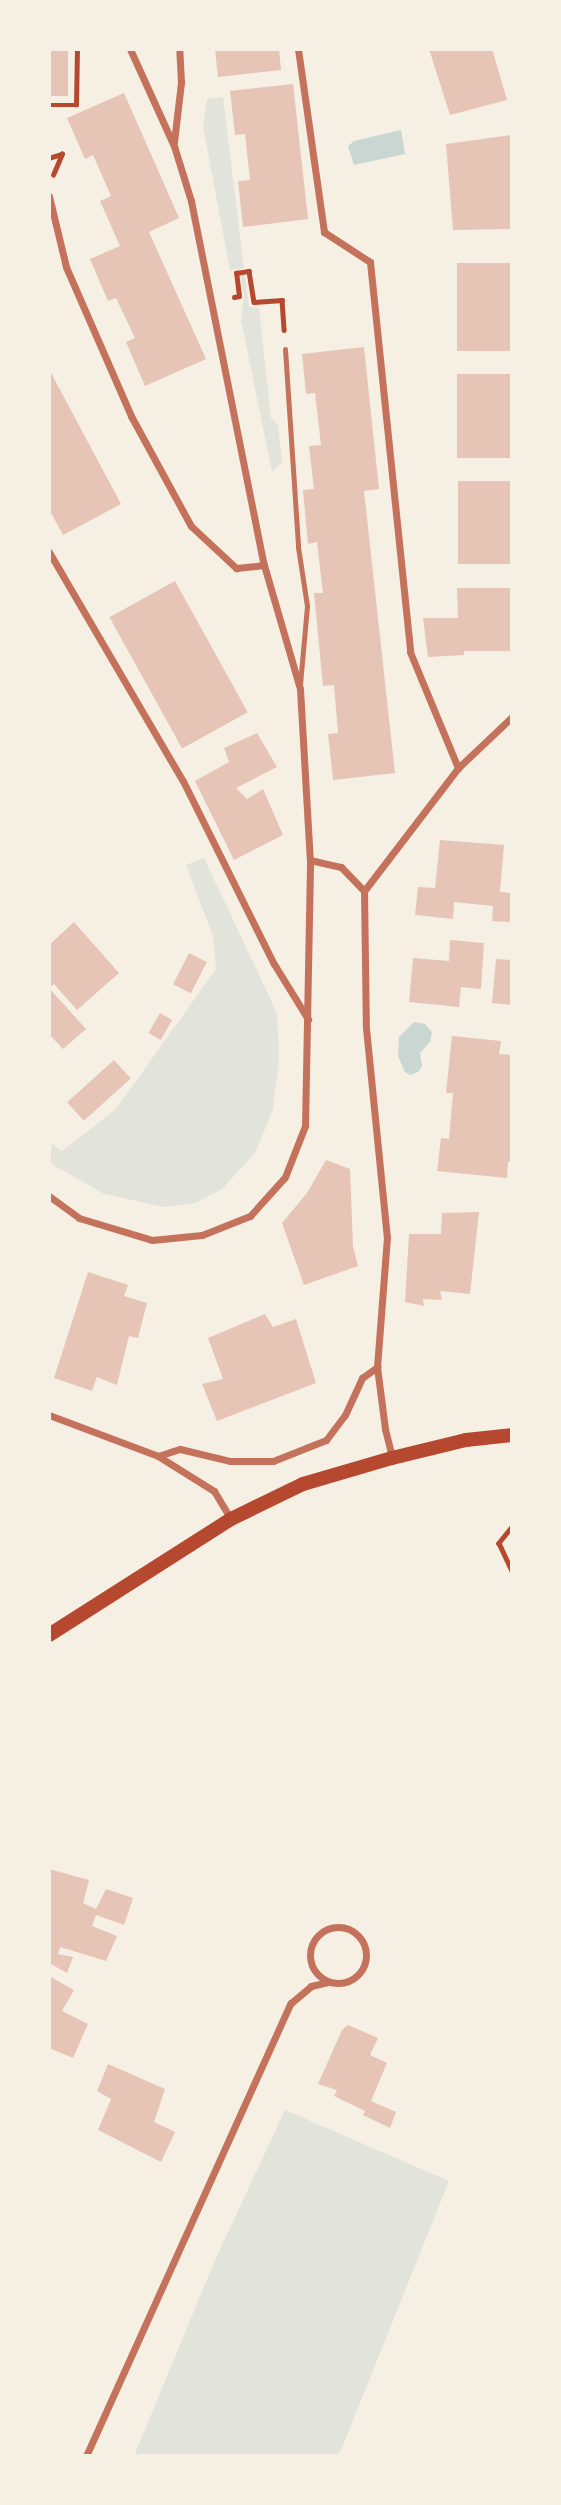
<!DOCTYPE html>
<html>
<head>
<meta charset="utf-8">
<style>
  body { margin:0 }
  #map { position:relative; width:561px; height:2505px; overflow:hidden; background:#f6efe4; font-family:Mulish,sans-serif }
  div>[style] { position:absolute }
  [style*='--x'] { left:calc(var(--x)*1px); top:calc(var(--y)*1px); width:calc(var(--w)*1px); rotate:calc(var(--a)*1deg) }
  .green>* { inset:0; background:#e2e4dc }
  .water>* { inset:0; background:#c9d6d2 }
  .building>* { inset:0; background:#e6c5b7; transform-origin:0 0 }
  .path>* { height:4.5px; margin:-2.25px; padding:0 2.25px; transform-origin:2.25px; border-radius:2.25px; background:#b5482f }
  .service>* { height:5px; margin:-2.5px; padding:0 2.5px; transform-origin:2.5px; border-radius:2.5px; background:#c5725c }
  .minor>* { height:7px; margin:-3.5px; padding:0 3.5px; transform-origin:3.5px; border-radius:3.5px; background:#c5725c }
  .minor>.ring { margin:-3.5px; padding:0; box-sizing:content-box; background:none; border:7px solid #c5725c; border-radius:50% }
  .secondary>* { height:14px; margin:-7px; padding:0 7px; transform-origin:7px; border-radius:7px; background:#b5482f }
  span { translate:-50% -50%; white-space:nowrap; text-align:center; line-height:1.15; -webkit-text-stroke:5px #f6efe4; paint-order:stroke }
  .frame { position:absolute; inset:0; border:51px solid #f6efe4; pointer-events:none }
</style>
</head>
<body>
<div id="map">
  <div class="green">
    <div style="clip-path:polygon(223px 97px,244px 268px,230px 270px,203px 126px,207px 99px)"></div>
    <div style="clip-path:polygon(240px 275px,245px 275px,249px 307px,259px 308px,271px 418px,278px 425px,282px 462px,272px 472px,241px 319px,244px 296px)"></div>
    <div style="clip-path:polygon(204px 858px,277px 1013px,279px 1058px,273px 1110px,255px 1153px,222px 1189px,196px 1203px,164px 1207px,104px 1194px,55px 1166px,49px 1161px,49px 1141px,62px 1151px,116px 1109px,216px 969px,213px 936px,186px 865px)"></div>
    <div style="clip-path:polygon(285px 2110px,449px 2181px,344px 2443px,338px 2456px,134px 2456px,215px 2260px)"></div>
  </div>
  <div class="water">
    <div style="clip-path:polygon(401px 130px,405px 154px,354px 165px,348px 146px,354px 141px)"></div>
    <div style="clip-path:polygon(414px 1022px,425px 1024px,432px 1032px,430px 1042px,420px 1053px,422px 1066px,418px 1072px,410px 1075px,405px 1072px,398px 1056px,399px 1037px)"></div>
  </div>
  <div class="building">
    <div style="left:49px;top:49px;width:19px;height:47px"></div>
    <div style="clip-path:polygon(215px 49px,279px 49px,281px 70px,218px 77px)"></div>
    <div style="clip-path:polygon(429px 49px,492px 49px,507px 100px,450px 115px)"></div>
    <div style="clip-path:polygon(293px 84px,308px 219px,243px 227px,238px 181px,250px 180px,245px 134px,235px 135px,230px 91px)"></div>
    <div style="clip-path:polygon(124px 93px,179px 218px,149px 232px,206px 359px,145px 386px,126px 342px,135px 338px,116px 298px,108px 301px,90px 259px,120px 246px,100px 201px,111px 196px,93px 155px,85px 159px,67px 118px)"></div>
    <div style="clip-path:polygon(512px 135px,512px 229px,453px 230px,446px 144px)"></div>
    <div style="left:512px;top:263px;width:88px;height:55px;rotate:90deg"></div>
    <div style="clip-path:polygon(364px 347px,379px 489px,364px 491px,395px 773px,333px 780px,328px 734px,338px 733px,334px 685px,323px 686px,314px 593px,323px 593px,320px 568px,317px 542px,308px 544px,303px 490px,314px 489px,309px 446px,321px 445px,315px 393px,306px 394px,302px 354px)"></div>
    <div style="clip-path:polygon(49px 369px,121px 504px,63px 535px,49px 509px)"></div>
    <div style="left:512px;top:374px;width:84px;height:55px;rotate:90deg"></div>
    <div style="left:512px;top:481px;width:83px;height:54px;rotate:90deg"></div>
    <div style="left:175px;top:581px;width:150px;height:75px;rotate:61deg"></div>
    <div style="clip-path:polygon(457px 588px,512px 588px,512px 651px,464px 651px,464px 655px,428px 657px,423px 618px,458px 618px)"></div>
    <div style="clip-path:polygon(257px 733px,277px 767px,236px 788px,247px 799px,263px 789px,283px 835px,234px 860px,195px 781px,229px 762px,224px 748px)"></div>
    <div style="clip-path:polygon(440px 840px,504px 845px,500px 892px,512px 893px,512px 922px,492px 921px,493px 906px,454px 902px,453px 919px,415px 915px,418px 887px,435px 888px)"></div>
    <div style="clip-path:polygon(74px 922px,119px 973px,77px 1010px,54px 984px,49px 988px,49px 945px)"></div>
    <div style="clip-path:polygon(450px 940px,484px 943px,481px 989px,461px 987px,459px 1007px,409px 1002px,413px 958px,449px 961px)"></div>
    <div style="left:189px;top:953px;width:20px;height:35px;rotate:27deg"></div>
    <div style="clip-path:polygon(496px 959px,512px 960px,512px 1005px,492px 1003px)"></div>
    <div style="clip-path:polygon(49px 988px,86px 1029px,63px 1049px,49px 1034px)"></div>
    <div style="left:160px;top:1013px;width:14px;height:23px;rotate:30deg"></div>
    <div style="clip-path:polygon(452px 1036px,501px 1041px,499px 1054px,512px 1055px,512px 1162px,508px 1162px,507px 1178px,437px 1171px,441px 1138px,449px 1139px,453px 1093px,446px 1093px)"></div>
    <div style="left:114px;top:1060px;width:25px;height:63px;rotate:48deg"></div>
    <div style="clip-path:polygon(326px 1160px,350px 1169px,353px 1246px,358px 1266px,304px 1285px,282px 1223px,307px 1193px)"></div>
    <div style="clip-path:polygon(479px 1212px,470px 1294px,440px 1291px,442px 1300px,423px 1299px,424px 1306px,405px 1302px,409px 1234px,441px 1234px,442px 1213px)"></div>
    <div style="clip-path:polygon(88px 1272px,128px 1285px,124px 1296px,147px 1303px,138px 1338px,129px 1336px,117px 1385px,97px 1377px,92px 1391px,54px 1378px)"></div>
    <div style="clip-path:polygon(265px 1314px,273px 1327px,296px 1319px,316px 1383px,217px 1421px,202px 1384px,223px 1379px,208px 1338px)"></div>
    <div style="clip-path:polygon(49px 1869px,89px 1880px,83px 1903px,96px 1909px,106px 1889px,133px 1898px,124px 1925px,96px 1915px,92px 1926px,117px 1936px,106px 1961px,60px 1947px,58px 1954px,73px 1957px,67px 1973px,49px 1963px)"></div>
    <div style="clip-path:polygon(49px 1976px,74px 1990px,62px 2011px,88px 2024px,73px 2058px,49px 2048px)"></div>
    <div style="clip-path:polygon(348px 2025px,378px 2038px,370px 2055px,387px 2063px,371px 2101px,396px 2112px,390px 2128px,363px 2115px,365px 2111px,334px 2096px,337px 2090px,318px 2084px,342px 2030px)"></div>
    <div style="clip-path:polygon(108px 2064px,165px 2089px,154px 2122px,175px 2132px,161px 2162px,98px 2130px,111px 2099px,97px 2091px)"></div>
  </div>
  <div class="path">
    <div style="--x:49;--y:105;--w:27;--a:0"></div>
    <div style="--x:76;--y:105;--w:56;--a:-89"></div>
    <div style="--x:49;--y:158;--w:13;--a:-18"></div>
    <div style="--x:53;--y:175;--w:23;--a:-67"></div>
    <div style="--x:234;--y:297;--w:5;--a:-11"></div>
    <div style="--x:239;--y:296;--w:23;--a:-97"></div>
    <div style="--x:236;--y:273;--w:13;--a:-9"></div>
    <div style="--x:249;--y:271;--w:31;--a:81"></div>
    <div style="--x:254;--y:302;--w:28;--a:-4"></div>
    <div style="--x:282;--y:300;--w:30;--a:86"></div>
    <div style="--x:512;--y:1527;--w:21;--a:129"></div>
    <div style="--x:499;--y:1543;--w:31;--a:65"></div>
  </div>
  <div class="service">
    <div style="--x:285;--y:349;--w:198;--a:86.2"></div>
    <div style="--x:298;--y:547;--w:60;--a:81.3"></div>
    <div style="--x:307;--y:606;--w:79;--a:95.1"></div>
  </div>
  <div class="minor">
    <div style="--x:130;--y:49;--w:107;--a:65.6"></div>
    <div style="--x:174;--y:146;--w:58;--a:72.8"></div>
    <div style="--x:191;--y:201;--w:371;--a:78.7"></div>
    <div style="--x:264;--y:565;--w:129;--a:73.8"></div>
    <div style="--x:300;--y:689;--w:171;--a:86.7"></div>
    <div style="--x:310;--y:860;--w:32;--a:13"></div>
    <div style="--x:341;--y:867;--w:33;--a:46"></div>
    <div style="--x:298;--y:49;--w:185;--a:81.9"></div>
    <div style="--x:324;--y:232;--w:55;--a:33.1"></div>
    <div style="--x:370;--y:262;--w:392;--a:84.1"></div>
    <div style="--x:410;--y:652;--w:126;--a:67.5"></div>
    <div style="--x:174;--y:142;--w:60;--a:-83.3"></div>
    <div style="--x:181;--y:82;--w:33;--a:-93"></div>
    <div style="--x:49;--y:196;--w:73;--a:76.5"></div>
    <div style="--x:66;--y:267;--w:163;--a:66.4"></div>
    <div style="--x:131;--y:416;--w:125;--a:61.4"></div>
    <div style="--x:191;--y:526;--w:62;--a:43"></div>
    <div style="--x:236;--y:568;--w:28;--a:-6"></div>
    <div style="--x:49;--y:552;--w:265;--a:59.7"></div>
    <div style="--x:183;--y:781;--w:204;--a:63.6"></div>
    <div style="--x:274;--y:964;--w:65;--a:58.3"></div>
    <div style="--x:364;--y:891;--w:137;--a:89.2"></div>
    <div style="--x:366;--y:1028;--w:210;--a:84.3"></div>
    <div style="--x:387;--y:1237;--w:130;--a:94.4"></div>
    <div style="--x:377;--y:1367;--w:63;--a:82.6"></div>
    <div style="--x:385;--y:1429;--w:30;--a:76"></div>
    <div style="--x:364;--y:891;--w:155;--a:-52.6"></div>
    <div style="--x:458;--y:768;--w:74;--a:-43.4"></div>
    <div style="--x:49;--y:1196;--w:37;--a:36"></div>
    <div style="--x:79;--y:1218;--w:76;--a:16.8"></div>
    <div style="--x:152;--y:1240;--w:50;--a:-5.7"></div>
    <div style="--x:202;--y:1235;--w:52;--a:-21.6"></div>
    <div style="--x:250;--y:1216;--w:52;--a:-48.1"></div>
    <div style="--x:285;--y:1177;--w:55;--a:-68.6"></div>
    <div style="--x:305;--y:1126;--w:266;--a:-88.9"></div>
    <div style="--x:49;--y:1415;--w:116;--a:20.6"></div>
    <div style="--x:158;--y:1456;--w:66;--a:32"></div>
    <div style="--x:214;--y:1491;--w:33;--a:59"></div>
    <div style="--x:158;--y:1456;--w:23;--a:-18"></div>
    <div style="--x:180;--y:1449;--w:51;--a:13.5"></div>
    <div style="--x:230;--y:1461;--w:43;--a:0"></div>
    <div style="--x:273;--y:1461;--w:57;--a:-21.6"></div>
    <div style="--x:326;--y:1440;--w:31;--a:-53"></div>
    <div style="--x:345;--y:1415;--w:41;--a:-65.3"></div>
    <div style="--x:362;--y:1378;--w:19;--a:-36"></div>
    <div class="ring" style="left:310px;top:1927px;width:49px;height:49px"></div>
    <div style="--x:86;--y:2456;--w:497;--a:-65.7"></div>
    <div style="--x:291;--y:2003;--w:26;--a:-40"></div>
    <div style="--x:311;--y:1986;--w:17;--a:-13"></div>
  </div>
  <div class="secondary">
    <div style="--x:49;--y:1635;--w:216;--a:-32.5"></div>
    <div style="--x:231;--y:1519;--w:80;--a:-25.9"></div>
    <div style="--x:303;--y:1484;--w:93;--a:-16.3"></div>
    <div style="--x:392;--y:1458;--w:76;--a:-13.7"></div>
    <div style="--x:466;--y:1440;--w:46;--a:-6.2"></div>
  </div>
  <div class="frame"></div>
</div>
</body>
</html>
